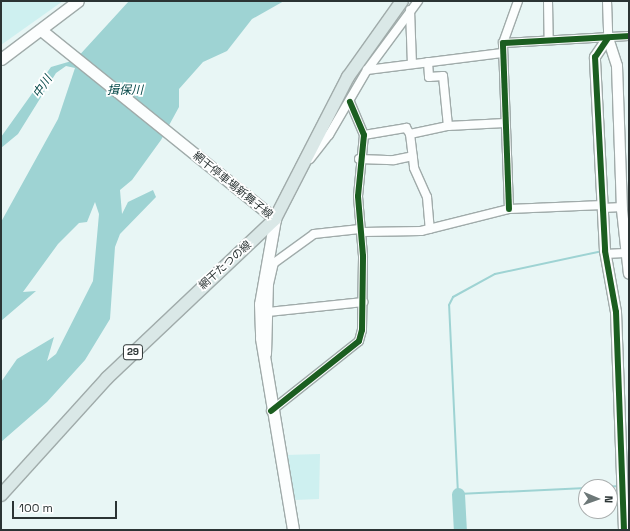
<!DOCTYPE html>
<html>
<head>
<meta charset="utf-8">
<style>
  body { margin:0 }
  #map { position:relative; width:630px; height:531px; overflow:hidden; background:#e8f6f5; font-family:"Space Grotesk","Noto Sans JP",sans-serif }
  div>[style] { position:absolute }
  [style*='--x'] { left:calc(var(--x)*1px); top:calc(var(--y)*1px); width:calc(var(--w)*1px); rotate:calc(var(--a)*1deg) }
  .green>* { inset:0; background:#cef0f0 }
  .water>* { inset:0; background:#9ed3d3 }
  .stream>* { height:2px; margin:-1px; padding:0 1px; transform-origin:1px; border-radius:1px; background:#9ed3d3 }
  .river>* { height:13px; margin:-6.5px; padding:0 6.5px; transform-origin:6.5px; border-radius:6.5px; background:#9ed3d3 }
  .roads { filter:drop-shadow(1px 0 #a0abaa) drop-shadow(-1px 0 #a0abaa) drop-shadow(0 1px #a0abaa) drop-shadow(0 -1px #a0abaa) }
  .minor>* { height:8px; margin:-4px; padding:0 4px; transform-origin:4px; border-radius:4px; background:#fcfefe }
  .tertiary>* { height:10px; margin:-5px; padding:0 5px; transform-origin:5px; border-radius:5px; background:#fcfefe }
  .secondary>* { height:11px; margin:-5.5px; padding:0 5.5px; transform-origin:5.5px; border-radius:5.5px; background:#fcfefe }
  .primary>* { height:12px; margin:-6px; padding:0 6px; transform-origin:6px; border-radius:6px; background:#dae8e7 }
  .cycleway>* { height:6px; margin:-3px; padding:0 3px; transform-origin:3px; border-radius:3px; background:#1b5e20 }
  span { translate:-50% -50%; white-space:nowrap; text-align:center; line-height:1.15; -webkit-text-stroke:3.5px #fff; paint-order:stroke }
  .shield-label span { padding:1px 3px; background:#fff; border:1px solid; border-radius:3px; -webkit-text-stroke-width:0 }
  .shield-label { font-size:10px; color:#2b3434; font-weight:700 }
  .street-label { font-size:11px; color:#2b3434 }
  .water-label { font-size:12px; color:#064848; font-style:italic }
  .frame { position:absolute; inset:0; border:2px solid #2b3434; pointer-events:none }
  .north { position:absolute; left:578px; top:479px; width:40px; height:40px; box-sizing:border-box; background:#fff; border:1px solid #aaaeae; border-radius:50%; rotate:92deg; font-size:11px; font-weight:700; line-height:16px; text-align:center; color:#2b3434 }
  .north::after { content:''; display:block; margin:auto; width:14px; height:18px; background:#6d7878; clip-path:polygon(50% 0,100% 100%,50% 72%,0 100%) }
  .scale { position:absolute; left:12px; top:501px; width:105px; height:18px; box-sizing:border-box; border:2px solid #2b3434; border-top:0; padding-left:5px; font-size:12px; line-height:14px; white-space:nowrap; color:#2b3434; -webkit-text-stroke:3px #fff; paint-order:stroke }
</style>
</head>
<body>
<div id="map">
  <div class="green">
    <div style="clip-path:polygon(1px 1px,63px 1px,1px 45px)"></div>
    <div style="clip-path:polygon(320px 454px,319px 499px,294px 500px,285px 455px)"></div>
  </div>
  <div class="water">
    <div style="clip-path:polygon(129px 1px,284px 1px,252px 19px,227px 51px,203px 62px,179px 89px,179px 107px,161px 140px,132px 180px,120px 190px,122px 214px,128px 202px,153px 190px,156px 197px,120px 234px,115px 247px,110px 319px,85px 360px,47px 402px,1px 442px,1px 382px,17px 359px,54px 337px,47px 361px,56px 354px,93px 281px,99px 214px,95px 202px,87px 222px,79px 223px,58px 244px,23px 292px,36px 291px,1px 321px,1px 222px,58px 119px,75px 68px,66px 66px,56px 73px,18px 134px,1px 148px,1px 137px,51px 67px,75px 60px)"></div>
  </div>
  <div class="stream">
    <div style="--x:603;--y:487;--w:17;--a:-3"></div>
    <div style="--x:586;--y:488;--w:128;--a:177.3"></div>
    <div style="--x:458;--y:494;--w:189;--a:-92.7"></div>
    <div style="--x:449;--y:305;--w:9;--a:-63"></div>
    <div style="--x:453;--y:297;--w:48;--a:-28.7"></div>
    <div style="--x:495;--y:274;--w:109;--a:-12.1"></div>
  </div>
  <div class="river">
    <div style="--x:458;--y:494;--w:36;--a:87"></div>
  </div>
  <div class="roads">
    <div class="minor">
      <div style="--x:548;--y:1;--w:39;--a:89"></div>
      <div style="--x:607;--y:1;--w:37;--a:88"></div>
      <div style="--x:410;--y:10;--w:54;--a:87.9"></div>
      <div style="--x:503;--y:43;--w:45;--a:-70.3"></div>
      <div style="--x:428;--y:62;--w:15;--a:86"></div>
      <div style="--x:429;--y:77;--w:14;--a:-4"></div>
      <div style="--x:443;--y:76;--w:50;--a:84.3"></div>
      <div style="--x:367;--y:70;--w:86;--a:-53.5"></div>
      <div style="--x:410;--y:134;--w:39;--a:-12"></div>
      <div style="--x:448;--y:126;--w:57;--a:-3"></div>
      <div style="--x:364;--y:135;--w:43;--a:-9.5"></div>
      <div style="--x:406;--y:128;--w:7;--a:56"></div>
      <div style="--x:410;--y:134;--w:34;--a:83"></div>
      <div style="--x:414;--y:168;--w:32;--a:66"></div>
      <div style="--x:427;--y:197;--w:32;--a:85"></div>
      <div style="--x:310;--y:159;--w:31;--a:-52"></div>
      <div style="--x:329;--y:135;--w:75;--a:-59.7"></div>
      <div style="--x:367;--y:70;--w:136;--a:-7.2"></div>
      <div style="--x:359;--y:159;--w:35;--a:2"></div>
      <div style="--x:394;--y:160;--w:19;--a:-12"></div>
      <div style="--x:603;--y:208;--w:19;--a:-3"></div>
      <div style="--x:509;--y:209;--w:166;--a:-92.1"></div>
      <div style="--x:503;--y:43;--w:126;--a:-3.2"></div>
      <div style="--x:363;--y:232;--w:58;--a:-1"></div>
      <div style="--x:421;--y:231;--w:91;--a:-14"></div>
      <div style="--x:509;--y:209;--w:94;--a:-2.4"></div>
      <div style="--x:605;--y:254;--w:20;--a:-3"></div>
      <div style="--x:268;--y:312;--w:96;--a:-6"></div>
      <div style="--x:267;--y:354;--w:70;--a:-88.4"></div>
      <div style="--x:269;--y:284;--w:22;--a:-77"></div>
      <div style="--x:274;--y:263;--w:49;--a:-35.9"></div>
      <div style="--x:314;--y:234;--w:46;--a:-6.2"></div>
      <div style="--x:271;--y:411;--w:112;--a:-38.5"></div>
      <div style="--x:359;--y:341;--w:11;--a:-75"></div>
      <div style="--x:362;--y:330;--w:74;--a:-89.2"></div>
      <div style="--x:363;--y:256;--w:60;--a:-94.8"></div>
      <div style="--x:358;--y:196;--w:61;--a:-84.4"></div>
      <div style="--x:364;--y:135;--w:36;--a:-113"></div>
    </div>
    <div class="tertiary">
      <div style="--x:624;--y:530;--w:218;--a:-92.1"></div>
      <div style="--x:616;--y:312;--w:62;--a:-100.2"></div>
      <div style="--x:605;--y:251;--w:194;--a:-93"></div>
      <div style="--x:595;--y:57;--w:23;--a:-56"></div>
      <div style="--x:608;--y:38;--w:29;--a:72"></div>
      <div style="--x:617;--y:66;--w:144;--a:88"></div>
      <div style="--x:622;--y:210;--w:64;--a:83.8"></div>
    </div>
    <div class="secondary">
      <div style="--x:41;--y:30;--w:301;--a:38.9"></div>
      <div style="--x:275;--y:219;--w:86;--a:100"></div>
      <div style="--x:260;--y:304;--w:34;--a:88"></div>
      <div style="--x:261;--y:338;--w:195;--a:80.5"></div>
      <div style="--x:1;--y:59;--w:96;--a:-37"></div>
    </div>
    <div class="primary">
      <div style="--x:1;--y:495;--w:158;--a:-47.8"></div>
      <div style="--x:107;--y:378;--w:231;--a:-43.4"></div>
      <div style="--x:275;--y:219;--w:160;--a:-62.8"></div>
      <div style="--x:348;--y:77;--w:93;--a:-54.6"></div>
    </div>
  </div>
  <div class="cycleway">
    <div style="--x:608;--y:38;--w:23;--a:124"></div>
    <div style="--x:595;--y:57;--w:194;--a:87"></div>
    <div style="--x:605;--y:251;--w:62;--a:79.8"></div>
    <div style="--x:616;--y:312;--w:218;--a:87.9"></div>
    <div style="--x:509;--y:209;--w:166;--a:-92.1"></div>
    <div style="--x:503;--y:43;--w:126;--a:-3.2"></div>
    <div style="--x:271;--y:411;--w:112;--a:-38.5"></div>
    <div style="--x:359;--y:341;--w:11;--a:-75"></div>
    <div style="--x:362;--y:330;--w:74;--a:-89.2"></div>
    <div style="--x:363;--y:256;--w:60;--a:-94.8"></div>
    <div style="--x:358;--y:196;--w:61;--a:-84.4"></div>
    <div style="--x:364;--y:135;--w:36;--a:-113"></div>
  </div>
  <div class="shield-label">
    <span style="left:133px;top:352px">29</span>
  </div>
  <div class="street-label">
    <span style="left:233px;top:185px;rotate:39deg">網干停車場新舞子線</span>
    <span style="left:225px;top:265px;rotate:-42deg">網干たつの線</span>
  </div>
  <div class="water-label">
    <span style="left:43px;top:87px;rotate:-56deg">中川</span>
    <span style="left:125px;top:91px">揖保川</span>
  </div>
  <div class="frame"></div>
  <div class="north">N</div>
  <div class="scale">100 m</div>
</div>
</body>
</html>
